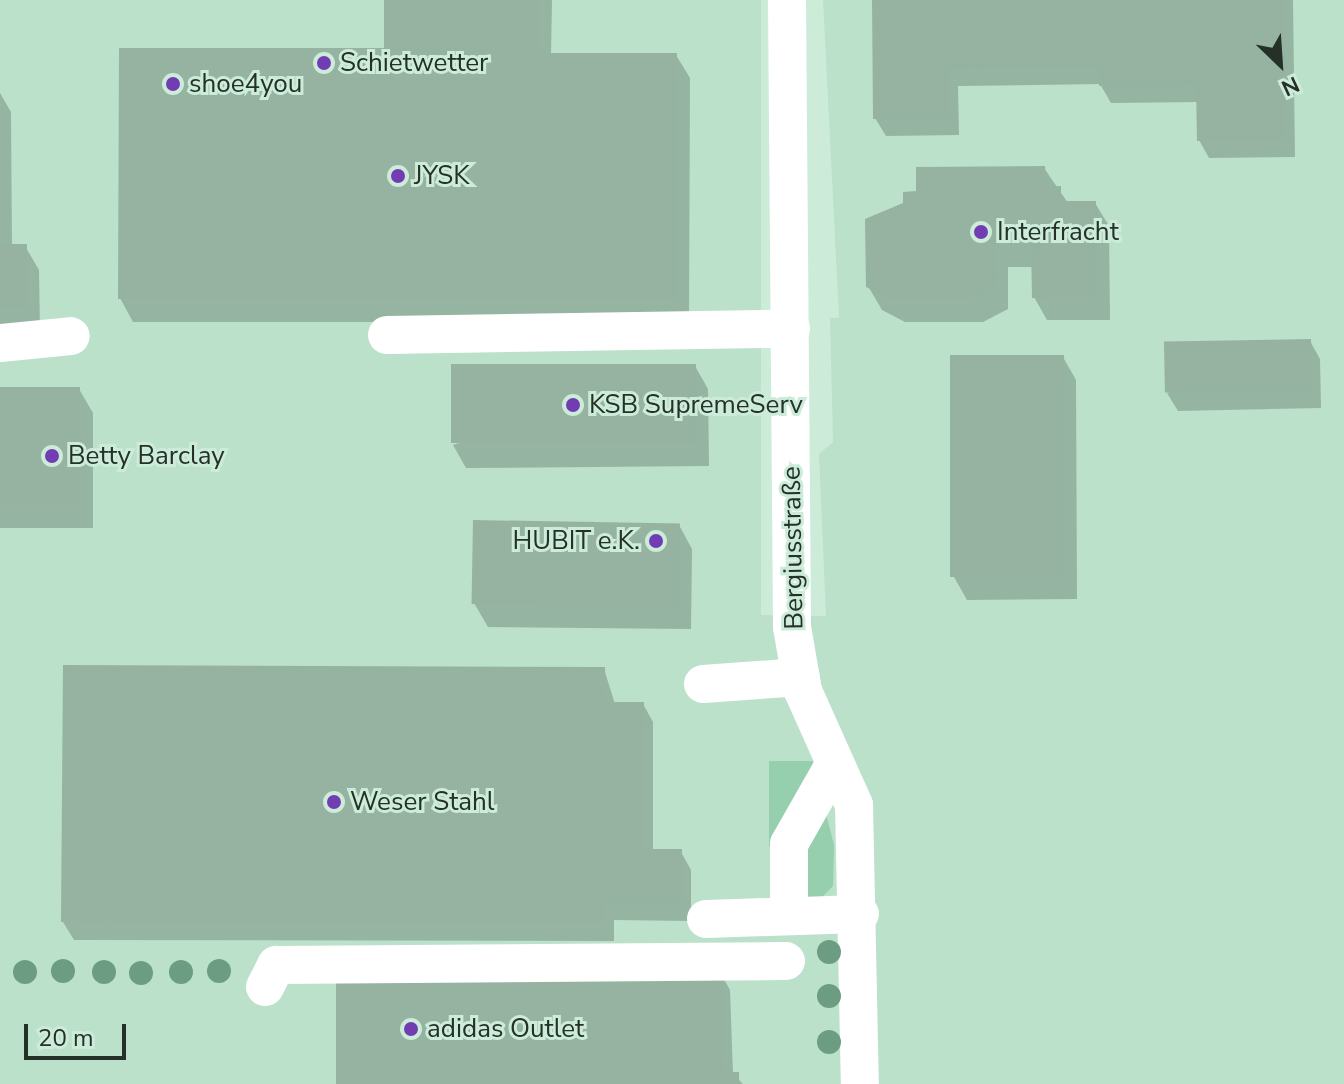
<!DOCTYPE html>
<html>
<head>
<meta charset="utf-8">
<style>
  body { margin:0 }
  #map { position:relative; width:1344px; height:1084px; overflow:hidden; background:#ccecd9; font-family:"Nunito Sans",sans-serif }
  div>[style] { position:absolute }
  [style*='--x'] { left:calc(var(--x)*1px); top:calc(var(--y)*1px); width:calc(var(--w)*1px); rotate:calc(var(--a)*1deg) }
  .built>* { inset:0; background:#bbe1ca }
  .green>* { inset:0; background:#96cfae }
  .shadow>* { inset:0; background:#0003 }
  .building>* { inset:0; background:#95b3a0; transform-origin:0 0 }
  .minor>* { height:38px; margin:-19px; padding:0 19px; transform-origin:19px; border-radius:19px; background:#fff }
  .trees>* { width:24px; height:24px; margin:-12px; border-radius:50%; background:#6c9d83 }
  .dots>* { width:22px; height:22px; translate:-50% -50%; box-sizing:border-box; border:4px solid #ccecd9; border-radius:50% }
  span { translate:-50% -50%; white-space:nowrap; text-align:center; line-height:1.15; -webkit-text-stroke:6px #ccecd9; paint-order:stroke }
  .poi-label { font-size:26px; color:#243028 }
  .left { translate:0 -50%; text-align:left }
  .right { translate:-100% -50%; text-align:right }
  .street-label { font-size:26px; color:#243028 }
  .north { position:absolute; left:1240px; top:24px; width:80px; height:80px; -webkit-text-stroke:6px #ccecd9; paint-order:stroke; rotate:155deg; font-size:22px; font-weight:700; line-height:32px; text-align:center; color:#243028 }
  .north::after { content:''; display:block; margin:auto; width:28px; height:36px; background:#243028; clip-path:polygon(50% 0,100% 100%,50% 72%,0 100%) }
  .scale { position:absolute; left:24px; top:1024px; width:102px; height:36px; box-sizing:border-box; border:4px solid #243028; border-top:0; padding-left:10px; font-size:24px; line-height:28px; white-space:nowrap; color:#243028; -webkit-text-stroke:6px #ccecd9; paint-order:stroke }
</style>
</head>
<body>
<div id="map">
  <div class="built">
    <div style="clip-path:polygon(0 0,761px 0,761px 615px,826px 616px,819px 454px,833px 442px,830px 318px,839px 318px,823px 0,1344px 0,1344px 1084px,0 1084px)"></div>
  </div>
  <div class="green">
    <div style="clip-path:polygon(769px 761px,813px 761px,813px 778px,769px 847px)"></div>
    <div style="clip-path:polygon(823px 802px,834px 845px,833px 886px,817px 902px,799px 903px,799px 849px)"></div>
  </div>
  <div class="shadow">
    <div style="clip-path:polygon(386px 0,552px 0,551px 55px,676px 55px,690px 78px,689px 322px,133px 322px,120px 298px,386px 50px)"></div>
    <div style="clip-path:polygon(878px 0,1293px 0,1295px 157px,1209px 158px,1199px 140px,1198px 102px,1111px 103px,1100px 84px,958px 86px,959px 135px,886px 136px,875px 118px)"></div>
    <div style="clip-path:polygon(0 93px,11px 112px,12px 247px,25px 246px,39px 270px,40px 331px,0 331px)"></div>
    <div style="clip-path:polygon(1044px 168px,1068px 203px,1095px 203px,1109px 226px,1110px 320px,1047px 320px,1034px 297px,1034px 267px,1008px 267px,1008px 309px,983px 322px,905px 322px,882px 310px,868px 286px)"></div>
    <div style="clip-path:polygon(1310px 341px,1320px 359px,1321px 408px,1178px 411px,1167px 393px)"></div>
    <div style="clip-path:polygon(1063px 357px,1076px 380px,1077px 599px,967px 600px,954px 577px)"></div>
    <div style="clip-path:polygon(695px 366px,708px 389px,709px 466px,466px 468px,453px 445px)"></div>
    <div style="clip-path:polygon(0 389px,79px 389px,93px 413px,93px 528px,0 528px)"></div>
    <div style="clip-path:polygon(679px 525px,692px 549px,691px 629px,488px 627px,474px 603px)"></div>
    <div style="clip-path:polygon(604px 669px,615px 704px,643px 704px,653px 722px,653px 851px,681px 852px,691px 870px,691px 921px,614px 920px,614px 941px,74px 940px,63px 922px)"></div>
    <div style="clip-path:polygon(720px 972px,730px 990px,733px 1074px,743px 1084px,338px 1084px)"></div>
  </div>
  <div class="building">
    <div style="clip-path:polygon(384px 0,539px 0,539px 53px,677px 53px,677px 299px,118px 299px,119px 48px,384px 48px)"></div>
    <div style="clip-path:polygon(872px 0,1284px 0,1285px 140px,1197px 141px,1196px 85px,1099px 86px,1099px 67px,949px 68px,950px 118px,873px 119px)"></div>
    <div style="clip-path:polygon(1045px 166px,1046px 187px,1061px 186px,1061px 201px,1096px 201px,1097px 297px,1032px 298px,1031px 244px,995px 244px,996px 285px,969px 299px,891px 299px,866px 287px,865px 219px,903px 203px,903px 192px,916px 191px,916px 167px)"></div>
    <div style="left:27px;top:244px;width:64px;height:27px;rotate:90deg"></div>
    <div style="left:1311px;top:339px;width:51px;height:147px;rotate:89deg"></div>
    <div style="left:1064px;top:355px;width:222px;height:114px;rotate:90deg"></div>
    <div style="left:696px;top:364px;width:79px;height:245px;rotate:90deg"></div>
    <div style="left:0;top:387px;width:80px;height:118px"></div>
    <div style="left:473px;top:520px;width:207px;height:84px;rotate:1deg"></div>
    <div style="clip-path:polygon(63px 665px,605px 667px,606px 702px,644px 702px,643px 849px,682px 849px,682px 903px,605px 903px,604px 923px,61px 922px)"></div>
    <div style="clip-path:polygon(721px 970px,724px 1072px,739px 1072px,739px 1084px,336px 1084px,336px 976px)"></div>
  </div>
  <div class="minor">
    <div style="--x:787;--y:0;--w:627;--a:89.54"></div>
    <div style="--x:792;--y:627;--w:65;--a:80.2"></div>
    <div style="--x:803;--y:691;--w:125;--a:65.9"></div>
    <div style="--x:854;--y:805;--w:279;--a:88.8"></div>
    <div style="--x:387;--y:335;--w:404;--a:-0.9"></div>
    <div style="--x:0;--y:343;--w:71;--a:-5.6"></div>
    <div style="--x:703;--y:684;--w:98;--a:-4.1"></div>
    <div style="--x:789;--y:916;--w:72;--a:-90"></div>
    <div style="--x:789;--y:844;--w:93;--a:-60.4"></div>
    <div style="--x:706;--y:919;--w:154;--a:-1.9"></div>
    <div style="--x:265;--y:987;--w:25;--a:-63"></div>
    <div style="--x:276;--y:965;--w:510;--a:-0.45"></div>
  </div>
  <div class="trees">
    <div style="left:829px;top:952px"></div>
    <div style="left:63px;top:971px"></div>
    <div style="left:219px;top:971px"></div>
    <div style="left:25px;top:972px"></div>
    <div style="left:104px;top:972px"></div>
    <div style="left:181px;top:972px"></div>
    <div style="left:141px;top:973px"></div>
    <div style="left:829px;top:996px"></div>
    <div style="left:829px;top:1042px"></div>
  </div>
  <div class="dots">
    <div style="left:324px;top:63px;background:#723db3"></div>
    <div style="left:173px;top:84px;background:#723db3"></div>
    <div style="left:398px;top:176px;background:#723db3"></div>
    <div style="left:981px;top:232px;background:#723db3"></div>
    <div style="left:573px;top:405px;background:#723db3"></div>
    <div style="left:52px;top:456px;background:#723db3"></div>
    <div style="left:656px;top:541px;background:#723db3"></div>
    <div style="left:334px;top:802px;background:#723db3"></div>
    <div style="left:411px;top:1029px;background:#723db3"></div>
  </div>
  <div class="poi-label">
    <span class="left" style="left:340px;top:63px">Schietwetter</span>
    <span class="left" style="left:189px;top:84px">shoe4you</span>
    <span class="left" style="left:414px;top:176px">JYSK</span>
    <span class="left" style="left:997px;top:232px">Interfracht</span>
    <span class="left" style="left:589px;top:405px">KSB SupremeServ</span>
    <span class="left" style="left:68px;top:456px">Betty Barclay</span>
    <span class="right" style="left:640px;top:541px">HUBIT e.K.</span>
    <span class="left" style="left:350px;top:802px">Weser Stahl</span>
    <span class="left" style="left:427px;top:1029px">adidas Outlet</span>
  </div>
  <div class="street-label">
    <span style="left:793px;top:548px;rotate:-91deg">Bergiusstraße</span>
  </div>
  <div class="north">N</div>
  <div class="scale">20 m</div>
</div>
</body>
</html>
